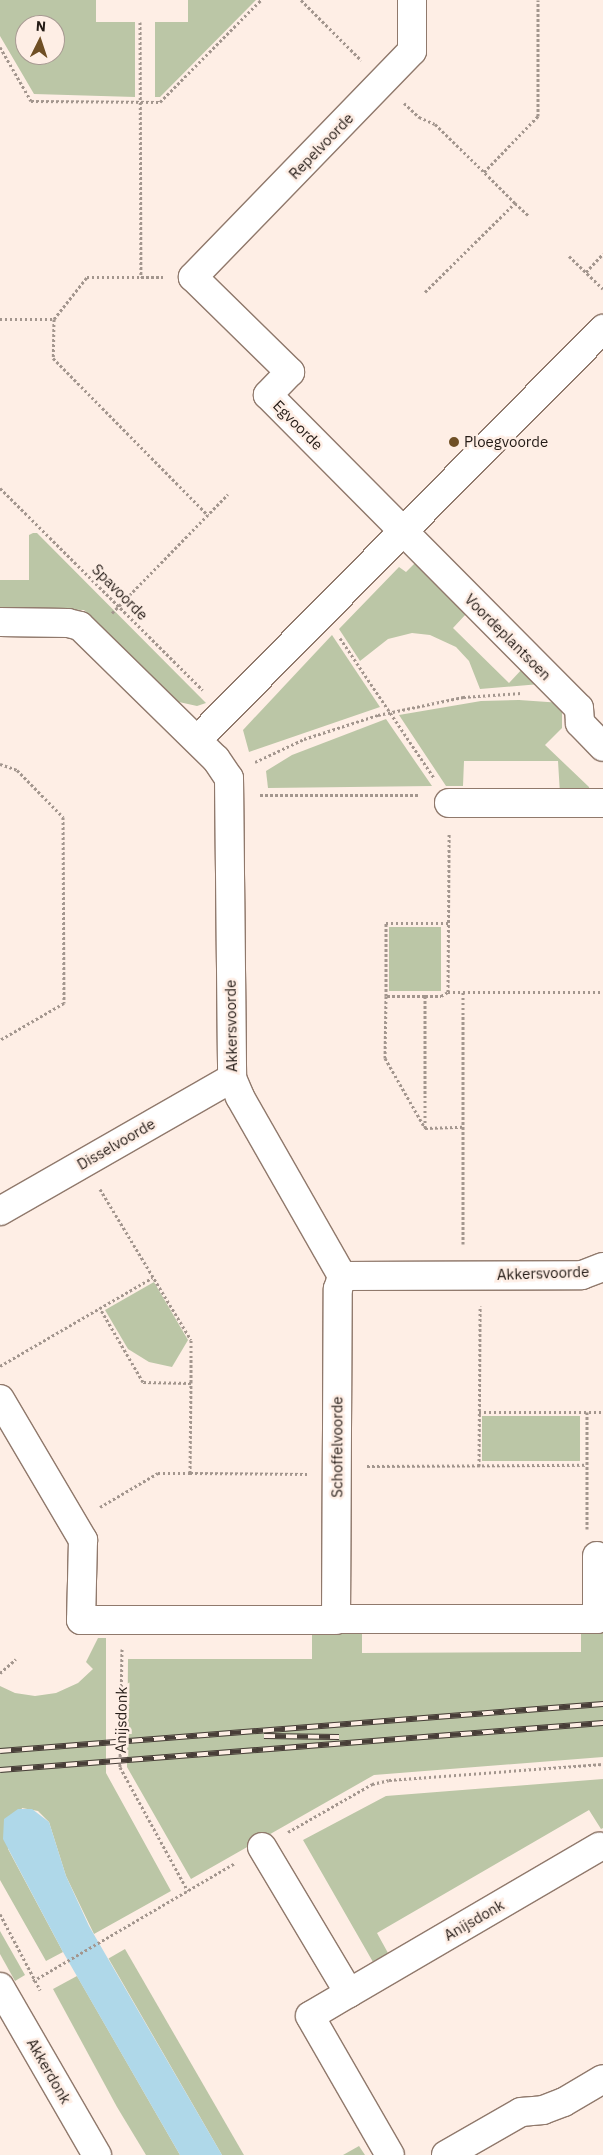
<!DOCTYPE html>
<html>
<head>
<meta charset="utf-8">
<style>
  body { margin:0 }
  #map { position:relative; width:603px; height:2155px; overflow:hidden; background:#feeee5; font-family:"IBM Plex Sans",sans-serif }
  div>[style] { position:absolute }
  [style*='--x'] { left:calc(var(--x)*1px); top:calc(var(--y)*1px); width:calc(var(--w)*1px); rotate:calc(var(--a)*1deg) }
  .green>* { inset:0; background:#bbc6a6; transform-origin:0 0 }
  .water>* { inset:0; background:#afd8e9 }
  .path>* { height:3px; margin-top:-1.5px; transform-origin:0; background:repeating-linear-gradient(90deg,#a3968e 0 2.5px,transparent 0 5px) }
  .roads { filter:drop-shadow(1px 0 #90796c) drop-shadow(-1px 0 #90796c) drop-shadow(0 1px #90796c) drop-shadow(0 -1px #90796c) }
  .minor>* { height:28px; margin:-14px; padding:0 14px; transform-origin:14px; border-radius:14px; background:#fff }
  .rail>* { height:5.5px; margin-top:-2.75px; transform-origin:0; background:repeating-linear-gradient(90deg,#feeee5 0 11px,#483e38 0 22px); box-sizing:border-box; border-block:1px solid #483e38 }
  .dots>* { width:14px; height:14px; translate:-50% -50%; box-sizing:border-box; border:2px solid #feeee5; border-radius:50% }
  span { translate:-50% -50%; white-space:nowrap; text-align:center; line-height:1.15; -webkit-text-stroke:5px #feeee5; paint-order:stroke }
  .street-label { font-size:15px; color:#241b16 }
  .poi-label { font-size:15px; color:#241b16 }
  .left { translate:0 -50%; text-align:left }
  .north { position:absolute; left:15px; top:15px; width:50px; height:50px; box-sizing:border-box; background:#feeee5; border:1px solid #a79a92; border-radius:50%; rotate:4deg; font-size:14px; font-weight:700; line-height:20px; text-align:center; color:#241b16 }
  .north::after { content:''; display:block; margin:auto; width:18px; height:22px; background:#6f4f25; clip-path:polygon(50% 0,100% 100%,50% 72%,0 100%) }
</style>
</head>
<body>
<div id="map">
  <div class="green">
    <div style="clip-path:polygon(evenodd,0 0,96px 0,96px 22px,135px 22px,135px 97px,34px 94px,0 36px,0 0,25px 25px,55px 25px,55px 55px,25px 55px,25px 25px)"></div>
    <div style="clip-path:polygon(188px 0,256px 0,160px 97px,155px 97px,155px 22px,188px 22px)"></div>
    <div style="clip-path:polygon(33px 533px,37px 533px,206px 703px,197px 706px,179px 702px,84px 610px,0 608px,0 580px,29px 580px,29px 535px)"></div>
    <div style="clip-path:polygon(416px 562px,466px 614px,453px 628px,509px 683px,524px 667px,540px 684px,480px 689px,469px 661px,456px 647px,430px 635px,412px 633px,388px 639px,360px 661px,339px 629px,399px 567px,406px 572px)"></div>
    <div style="clip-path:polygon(332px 635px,380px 707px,249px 752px,243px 730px)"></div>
    <div style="clip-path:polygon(519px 700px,562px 703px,562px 728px,545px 745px,589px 787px,590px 793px,560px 794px,558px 761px,464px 761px,463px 786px,446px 786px,399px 715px,481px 701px)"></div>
    <div style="clip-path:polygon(386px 719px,432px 786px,268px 788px,266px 771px,292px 755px)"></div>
    <div style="left:389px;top:927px;width:52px;height:64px"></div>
    <div style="clip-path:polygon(154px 1282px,188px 1340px,172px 1367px,149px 1362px,128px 1349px,105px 1310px)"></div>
    <div style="left:482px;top:1416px;width:98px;height:45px"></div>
    <div style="clip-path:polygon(581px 1630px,603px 1630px,603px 1757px,374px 1775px,191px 1879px,127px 1767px,128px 1659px,312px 1659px,312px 1631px,362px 1631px,362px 1653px,581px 1652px)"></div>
    <div style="clip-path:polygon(98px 1638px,106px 1638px,106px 1773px,171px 1891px,94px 1934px,66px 1876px,49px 1822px,38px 1811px,22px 1808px,8px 1849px,63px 1952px,46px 1961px,0 1880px,0 1686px,15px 1693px,35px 1696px,56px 1693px,78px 1683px,93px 1669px,86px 1662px)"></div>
    <div style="clip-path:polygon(603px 1779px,603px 1828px,601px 1829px,589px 1810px,377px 1933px,388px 1953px,373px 1962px,303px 1840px,386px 1796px)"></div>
    <div style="clip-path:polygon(0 1931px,25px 1975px,15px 1981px,0 1954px)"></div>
    <div style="left:125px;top:1949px;width:238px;height:19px;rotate:60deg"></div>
    <div style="clip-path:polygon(77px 1976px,180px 2155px,146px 2155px,117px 2107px,53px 1989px)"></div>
    <div style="clip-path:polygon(359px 2146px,365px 2155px,343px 2155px)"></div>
  </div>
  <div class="water">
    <div style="clip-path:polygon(18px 1809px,32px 1809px,49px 1822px,66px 1876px,89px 1926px,222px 2155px,180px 2155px,63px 1952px,3px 1839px,4px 1819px)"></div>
  </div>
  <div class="path">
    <div style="--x:301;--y:0;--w:85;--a:45"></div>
    <div style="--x:140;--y:22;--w:255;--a:89.8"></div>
    <div style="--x:141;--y:277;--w:22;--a:0"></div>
    <div style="--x:0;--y:47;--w:62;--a:60.1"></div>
    <div style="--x:31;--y:101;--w:129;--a:0.4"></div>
    <div style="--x:160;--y:102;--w:144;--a:-45.3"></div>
    <div style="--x:404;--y:103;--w:21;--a:43"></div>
    <div style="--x:419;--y:117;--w:17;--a:24"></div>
    <div style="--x:435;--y:124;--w:69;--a:44.4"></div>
    <div style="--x:484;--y:172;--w:78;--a:-46"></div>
    <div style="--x:538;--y:116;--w:116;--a:-90"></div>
    <div style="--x:515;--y:203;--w:18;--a:43"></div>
    <div style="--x:569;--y:256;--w:47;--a:44.1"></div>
    <div style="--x:586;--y:272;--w:25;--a:-47"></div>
    <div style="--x:425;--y:292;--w:127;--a:-44.7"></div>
    <div style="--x:515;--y:203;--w:44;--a:-135"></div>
    <div style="--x:0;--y:319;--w:54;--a:0"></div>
    <div style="--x:54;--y:319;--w:53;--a:-51.8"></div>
    <div style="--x:87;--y:277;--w:54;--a:0"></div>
    <div style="--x:54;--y:319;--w:39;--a:91"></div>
    <div style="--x:53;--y:358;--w:221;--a:45.4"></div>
    <div style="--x:0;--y:488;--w:286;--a:44.9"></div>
    <div style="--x:112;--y:613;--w:166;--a:-45.7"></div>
    <div style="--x:340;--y:638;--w:169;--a:56.1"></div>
    <div style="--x:255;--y:762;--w:54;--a:-25.1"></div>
    <div style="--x:304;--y:739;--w:78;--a:-18"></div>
    <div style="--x:378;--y:715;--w:87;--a:-12"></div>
    <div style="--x:463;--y:697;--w:58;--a:-3.9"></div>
    <div style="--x:0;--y:764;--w:18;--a:19"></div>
    <div style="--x:17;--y:770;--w:66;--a:45.6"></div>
    <div style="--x:63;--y:817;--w:186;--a:89.7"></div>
    <div style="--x:64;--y:1003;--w:74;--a:150"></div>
    <div style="--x:260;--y:795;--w:159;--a:0"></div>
    <div style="--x:448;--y:992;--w:155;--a:0"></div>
    <div style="--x:463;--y:992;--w:252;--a:90"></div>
    <div style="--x:386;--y:996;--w:62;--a:90.9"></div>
    <div style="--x:385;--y:1058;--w:81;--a:60.3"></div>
    <div style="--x:425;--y:1128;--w:38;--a:-2"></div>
    <div style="--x:425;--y:996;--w:39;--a:180"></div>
    <div style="--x:386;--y:996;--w:73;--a:-90"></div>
    <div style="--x:386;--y:923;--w:63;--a:0"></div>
    <div style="--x:425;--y:1128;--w:132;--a:-90"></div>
    <div style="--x:425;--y:996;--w:16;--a:0"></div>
    <div style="--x:441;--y:996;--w:8;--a:-30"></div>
    <div style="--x:448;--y:992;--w:158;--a:-89.6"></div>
    <div style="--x:100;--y:1189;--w:176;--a:58.9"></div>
    <div style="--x:191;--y:1340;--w:43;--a:90"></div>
    <div style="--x:191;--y:1383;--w:48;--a:-178.8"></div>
    <div style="--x:143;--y:1382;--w:86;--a:-120.2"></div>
    <div style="--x:0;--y:1366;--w:176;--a:-30.1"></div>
    <div style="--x:479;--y:1412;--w:124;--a:0"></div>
    <div style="--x:587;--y:1412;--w:117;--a:90"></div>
    <div style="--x:367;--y:1466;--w:220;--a:-0.3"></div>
    <div style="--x:479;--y:1466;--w:160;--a:-89.6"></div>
    <div style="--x:190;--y:1473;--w:117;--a:0.5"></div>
    <div style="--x:100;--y:1507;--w:67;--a:-30.4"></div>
    <div style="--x:158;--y:1473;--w:32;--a:0"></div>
    <div style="--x:190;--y:1473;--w:90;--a:-89.4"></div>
    <div style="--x:122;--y:1649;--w:118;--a:91"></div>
    <div style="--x:120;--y:1767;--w:141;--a:61.3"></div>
    <div style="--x:0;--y:1673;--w:21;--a:-41"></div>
    <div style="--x:288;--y:1832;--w:97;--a:-29.7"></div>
    <div style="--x:372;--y:1784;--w:17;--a:-13"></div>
    <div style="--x:389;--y:1780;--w:215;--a:-4.3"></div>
    <div style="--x:0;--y:1914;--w:86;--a:62.2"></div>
    <div style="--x:33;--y:1981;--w:234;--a:-30.3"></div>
  </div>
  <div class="roads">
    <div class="minor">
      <div style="--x:412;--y:0;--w:51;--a:90"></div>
      <div style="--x:412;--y:51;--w:315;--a:134.1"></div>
      <div style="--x:193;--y:277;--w:136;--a:44.4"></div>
      <div style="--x:290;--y:372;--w:32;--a:134"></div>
      <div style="--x:268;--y:395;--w:441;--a:45.2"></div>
      <div style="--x:579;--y:708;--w:15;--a:86"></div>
      <div style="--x:580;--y:723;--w:33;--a:46"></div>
      <div style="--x:0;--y:622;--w:68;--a:0.8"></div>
      <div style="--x:68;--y:623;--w:12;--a:14"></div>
      <div style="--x:80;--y:626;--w:190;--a:44.4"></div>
      <div style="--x:216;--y:759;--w:23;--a:56"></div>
      <div style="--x:229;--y:778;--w:300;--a:89.4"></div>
      <div style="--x:232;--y:1078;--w:21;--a:67"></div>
      <div style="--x:240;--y:1097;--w:206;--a:60.3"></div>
      <div style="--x:342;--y:1276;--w:240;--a:-0.2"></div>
      <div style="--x:582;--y:1275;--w:22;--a:-21"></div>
      <div style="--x:197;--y:740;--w:578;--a:-45.35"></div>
      <div style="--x:449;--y:803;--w:154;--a:0"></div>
      <div style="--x:0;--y:1211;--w:267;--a:-29.8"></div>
      <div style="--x:0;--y:1399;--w:164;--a:59.5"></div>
      <div style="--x:83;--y:1540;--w:80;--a:91.4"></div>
      <div style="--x:81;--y:1620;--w:516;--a:-0.11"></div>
      <div style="--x:597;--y:1619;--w:63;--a:-90"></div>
      <div style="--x:336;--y:1620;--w:331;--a:-89.7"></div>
      <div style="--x:338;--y:1289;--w:14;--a:-73"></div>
      <div style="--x:262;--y:1847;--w:170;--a:59.2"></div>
      <div style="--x:349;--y:1993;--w:45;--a:149.5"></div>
      <div style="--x:310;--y:2016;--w:160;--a:60.1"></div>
      <div style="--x:0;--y:1987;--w:194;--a:60"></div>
      <div style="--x:349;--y:1993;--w:290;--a:-30.3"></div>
      <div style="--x:446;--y:2155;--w:86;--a:-29.8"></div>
      <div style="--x:521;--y:2112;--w:22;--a:-5"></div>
      <div style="--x:543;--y:2110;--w:22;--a:-21"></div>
      <div style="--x:564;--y:2102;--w:45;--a:-30.5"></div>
    </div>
  </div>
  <div class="rail">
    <div style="--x:264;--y:1736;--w:75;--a:0.8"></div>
    <div style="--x:0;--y:1751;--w:605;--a:-4.46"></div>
    <div style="--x:0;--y:1770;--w:605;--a:-4.46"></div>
  </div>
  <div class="dots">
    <div style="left:454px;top:442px;background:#6f4f25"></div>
  </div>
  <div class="street-label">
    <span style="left:321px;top:146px;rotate:-46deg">Repelvoorde</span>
    <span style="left:298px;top:425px;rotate:45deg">Egvoorde</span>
    <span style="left:120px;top:592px;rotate:45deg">Spavoorde</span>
    <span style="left:508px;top:637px;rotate:45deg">Voordeplantsoen</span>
    <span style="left:231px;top:1026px;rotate:-91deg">Akkersvoorde</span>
    <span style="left:116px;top:1144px;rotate:-30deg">Disselvoorde</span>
    <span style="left:543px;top:1273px;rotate:-2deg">Akkersvoorde</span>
    <span style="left:337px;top:1447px;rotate:-90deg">Schoffelvoorde</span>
    <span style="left:121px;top:1720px;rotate:-89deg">Anijsdonk</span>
    <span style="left:474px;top:1920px;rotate:-30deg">Anijsdonk</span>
    <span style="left:49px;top:2071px;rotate:60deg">Akkerdonk</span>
  </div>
  <div class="poi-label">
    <span class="left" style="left:464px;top:442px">Ploegvoorde</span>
  </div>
  <div class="north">N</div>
</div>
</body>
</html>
